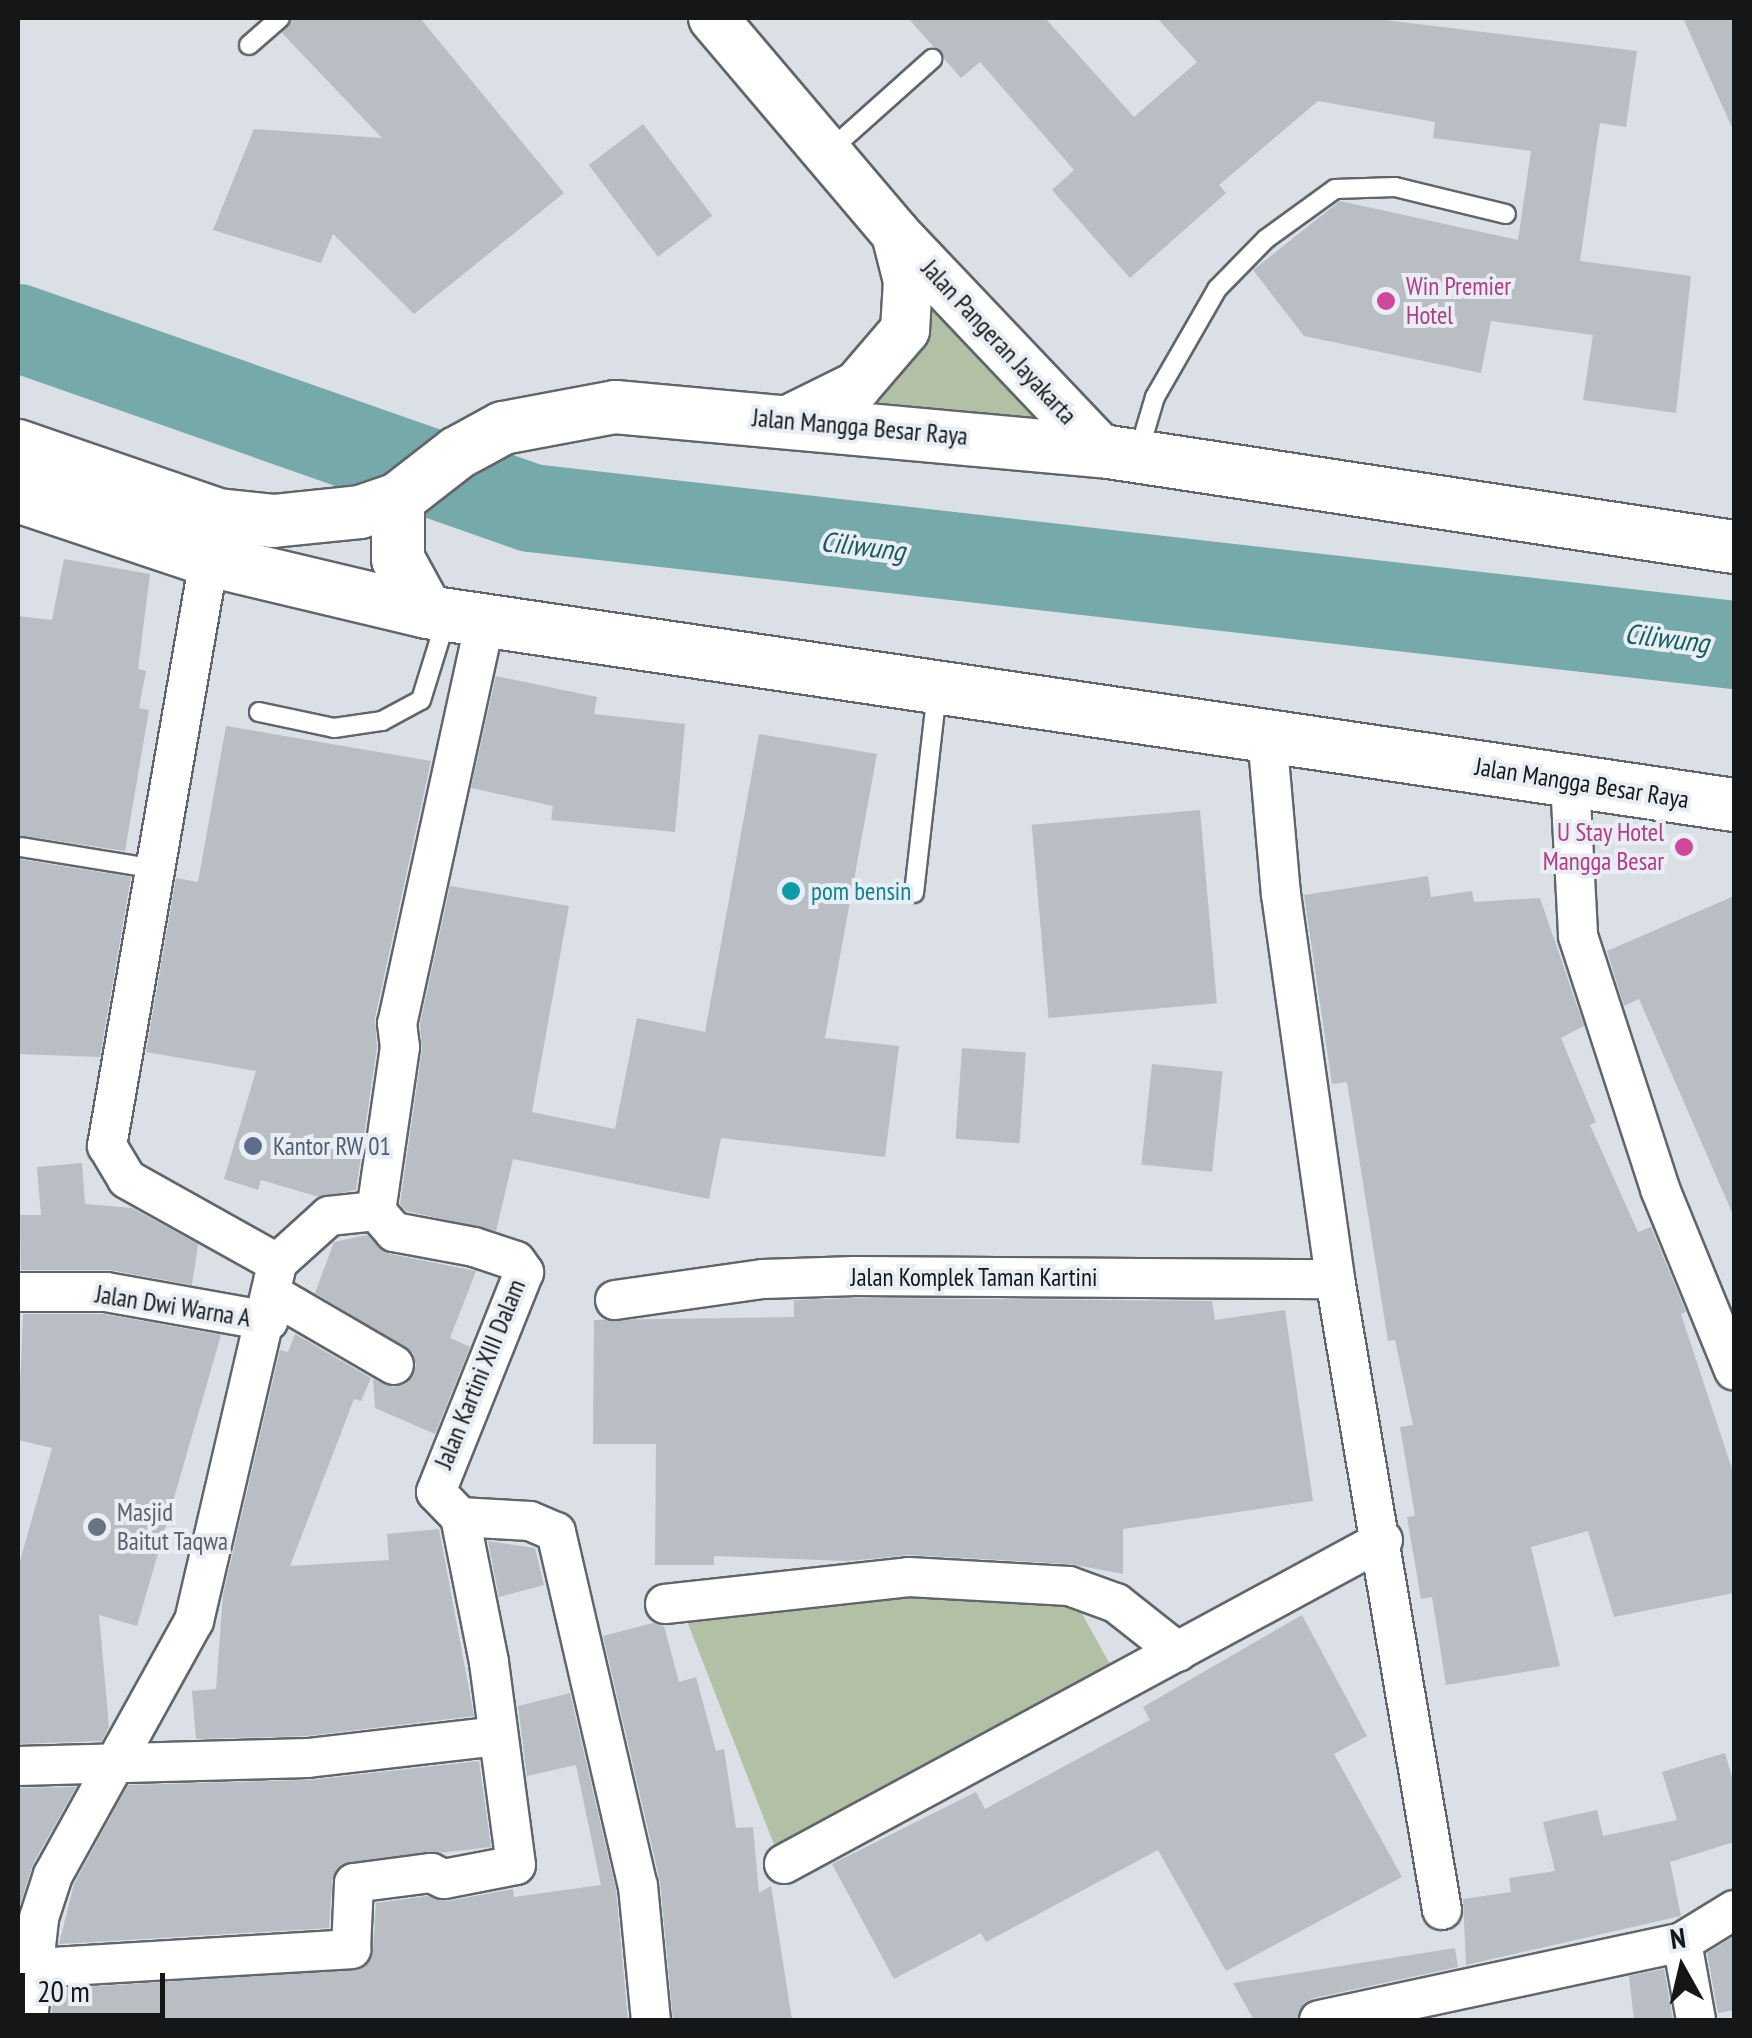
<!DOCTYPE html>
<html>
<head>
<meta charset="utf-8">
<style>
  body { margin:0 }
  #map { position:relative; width:1752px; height:2038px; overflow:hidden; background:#dae0e6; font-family:"PT Sans Narrow",sans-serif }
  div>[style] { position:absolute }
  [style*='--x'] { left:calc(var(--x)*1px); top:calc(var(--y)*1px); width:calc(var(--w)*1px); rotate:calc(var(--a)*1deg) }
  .green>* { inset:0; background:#b2c1a5 }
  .river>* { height:88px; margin:-44px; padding:0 44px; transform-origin:44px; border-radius:44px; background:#76a9aa }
  .building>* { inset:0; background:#b8bec3; transform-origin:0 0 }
  .roads { filter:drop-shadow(2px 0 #60666a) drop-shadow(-2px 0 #60666a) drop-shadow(0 2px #60666a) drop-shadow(0 -2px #60666a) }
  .service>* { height:18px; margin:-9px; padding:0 9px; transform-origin:9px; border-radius:9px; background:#fff }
  .minor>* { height:38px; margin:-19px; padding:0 19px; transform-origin:19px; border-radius:19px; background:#fff }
  .tertiary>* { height:48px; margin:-24px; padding:0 24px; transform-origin:24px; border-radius:24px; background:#fff }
  .secondary>* { height:52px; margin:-26px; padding:0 26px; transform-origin:26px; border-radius:26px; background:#fff }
  .dots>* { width:28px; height:28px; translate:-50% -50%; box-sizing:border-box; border:5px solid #e8eef3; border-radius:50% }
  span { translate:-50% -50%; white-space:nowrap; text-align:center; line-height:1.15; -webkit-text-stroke:8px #e8eef3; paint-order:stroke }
  .hotel-label { font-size:25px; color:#b23c85 }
  .left { translate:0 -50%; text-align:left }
  .right { translate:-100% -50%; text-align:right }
  .street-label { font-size:25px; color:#141618 }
  .culture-label { font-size:25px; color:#0d838f }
  .service-label { font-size:25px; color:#4e5e75 }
  .worship-label { font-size:25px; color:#5b616d }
  .water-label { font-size:28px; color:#155c5e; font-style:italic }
  .frame { position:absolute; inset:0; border:20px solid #141618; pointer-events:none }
  .north { position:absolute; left:1632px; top:1918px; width:100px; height:100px; -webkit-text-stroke:8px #e8eef3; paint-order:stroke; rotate:352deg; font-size:28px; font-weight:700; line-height:40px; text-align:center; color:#141618 }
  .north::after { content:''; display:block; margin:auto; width:35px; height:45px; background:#141618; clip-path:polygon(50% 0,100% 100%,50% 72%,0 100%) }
  .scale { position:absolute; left:20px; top:1973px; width:145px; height:45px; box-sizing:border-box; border:5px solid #141618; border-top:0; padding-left:12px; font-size:30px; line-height:35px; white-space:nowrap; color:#141618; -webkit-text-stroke:8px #e8eef3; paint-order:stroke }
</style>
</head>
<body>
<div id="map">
  <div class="green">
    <div style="clip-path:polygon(908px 281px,1102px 451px,790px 419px,857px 386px)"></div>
    <div style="clip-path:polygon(940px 1589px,1075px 1601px,1117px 1677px,775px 1847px,685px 1616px)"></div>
  </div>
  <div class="river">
    <div style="--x:18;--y:328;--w:544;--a:19.33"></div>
    <div style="--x:531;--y:508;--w:1211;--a:6.5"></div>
  </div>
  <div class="building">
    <div style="clip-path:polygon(292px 18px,420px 18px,564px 193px,414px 314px,333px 234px,321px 263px,213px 230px,254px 129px,382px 138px,282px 33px)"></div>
    <div style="clip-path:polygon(908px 18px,1045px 18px,1134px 117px,1197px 62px,1157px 18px,1369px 18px,1637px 51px,1626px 127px,1600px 123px,1580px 261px,1691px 276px,1676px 413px,1583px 400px,1593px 335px,1491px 321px,1481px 373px,1304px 336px,1253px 270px,1340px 201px,1518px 240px,1531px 151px,1433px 138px,1435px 122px,1318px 101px,1219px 185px,1226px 193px,1130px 278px,1052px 190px,1074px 170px,980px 62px,961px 78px)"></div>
    <div style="clip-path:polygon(1683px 18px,1734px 18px,1734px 132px)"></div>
    <div style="left:643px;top:124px;width:115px;height:68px;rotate:53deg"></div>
    <div style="clip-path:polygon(64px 559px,150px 574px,138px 669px,146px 671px,139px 708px,149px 710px,125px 851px,18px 835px,18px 616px,52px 620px)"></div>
    <div style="clip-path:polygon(496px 676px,597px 697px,594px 714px,685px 724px,675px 832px,551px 820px,553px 806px,471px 788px)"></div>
    <div style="clip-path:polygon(226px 726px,431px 761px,375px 1018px,377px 1047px,356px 1190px,319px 1197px,261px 1180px,258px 1190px,224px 1179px,256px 1071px,146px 1052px,176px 878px,198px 882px)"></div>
    <div style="clip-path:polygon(759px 734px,877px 754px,825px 1038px,899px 1046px,885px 1157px,721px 1138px,709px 1199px,513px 1159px,496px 1231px,406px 1211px,400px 1204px,422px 1050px,420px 1024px,450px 886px,569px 906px,532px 1112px,615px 1129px,637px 1018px,705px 1032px)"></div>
    <div style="left:1200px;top:810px;width:194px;height:169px;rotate:85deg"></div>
    <div style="clip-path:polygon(18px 859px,131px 877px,100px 1057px,18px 1054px)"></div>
    <div style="clip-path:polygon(1428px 876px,1431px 897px,1472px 891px,1474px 902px,1540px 898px,1584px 1026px,1561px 1038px,1596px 1122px,1590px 1125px,1638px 1232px,1651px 1227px,1686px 1312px,1681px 1314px,1734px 1475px,1734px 1593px,1614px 1617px,1588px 1531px,1531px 1547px,1560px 1666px,1446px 1685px,1432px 1597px,1421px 1599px,1407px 1517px,1415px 1516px,1400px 1427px,1413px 1425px,1395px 1340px,1388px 1341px,1347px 1082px,1332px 1084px,1304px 895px)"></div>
    <div style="clip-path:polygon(1734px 896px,1734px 1217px,1639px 999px,1624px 1006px,1607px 951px)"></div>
    <div style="left:962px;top:1048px;width:64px;height:91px;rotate:4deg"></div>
    <div style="left:1152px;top:1064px;width:71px;height:101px;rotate:6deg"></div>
    <div style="clip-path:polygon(82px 1163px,85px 1204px,132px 1208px,198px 1244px,192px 1285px,110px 1270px,21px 1270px,20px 1215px,41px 1215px,37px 1167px)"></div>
    <div style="clip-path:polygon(367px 1235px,390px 1254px,476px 1271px,450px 1338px,470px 1347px,435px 1434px,375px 1408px,373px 1379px,393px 1387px,406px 1384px,416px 1366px,413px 1353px,315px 1293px,334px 1242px)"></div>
    <div style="clip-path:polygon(855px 1298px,1212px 1301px,1215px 1320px,1285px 1310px,1313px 1501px,1123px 1529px,1123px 1574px,1070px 1564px,910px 1555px,848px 1561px,714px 1556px,714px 1565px,655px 1565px,656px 1444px,593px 1444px,594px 1320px,794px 1317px,794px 1300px)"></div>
    <div style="clip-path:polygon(23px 1314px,104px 1314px,221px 1335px,137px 1626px,99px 1615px,109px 1727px,102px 1741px,18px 1744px,18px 1568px,52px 1448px,18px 1440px)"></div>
    <div style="clip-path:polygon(295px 1334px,371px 1378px,361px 1401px,354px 1399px,290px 1566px,389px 1560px,387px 1534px,439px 1529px,474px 1716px,306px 1736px,196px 1739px,192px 1691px,216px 1689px,223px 1595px,280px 1350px,288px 1352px)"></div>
    <div style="clip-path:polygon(488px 1541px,535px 1548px,544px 1585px,499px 1597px)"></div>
    <div style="clip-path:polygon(1302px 1615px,1367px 1736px,1334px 1754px,1402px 1877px,1226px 1971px,1158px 1850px,986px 1942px,981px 1933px,894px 1979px,832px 1864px,976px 1792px,985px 1809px,1150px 1720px,1143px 1707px)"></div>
    <div style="clip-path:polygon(653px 1623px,664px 1626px,679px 1682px,696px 1677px,716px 1751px,724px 1749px,736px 1828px,753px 1827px,759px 1893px,771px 1886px,792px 2020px,673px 2020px,660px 1881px,603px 1636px)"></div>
    <div style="clip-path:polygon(570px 1693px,616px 1890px,628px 2020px,51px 2020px,54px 1989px,362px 1969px,373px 1951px,376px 1903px,427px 1896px,448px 1901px,513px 1889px,514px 1897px,601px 1885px,576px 1765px,527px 1776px,518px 1706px)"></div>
    <div style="clip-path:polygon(1725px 1753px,1734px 1784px,1734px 1842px,1670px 1862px,1681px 1916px,1466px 1965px,1463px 1899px,1511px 1892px,1509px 1878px,1555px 1871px,1543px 1822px,1597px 1810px,1603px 1836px,1677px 1820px,1662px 1772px)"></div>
    <div style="clip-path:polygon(479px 1761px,491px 1847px,342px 1864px,332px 1881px,329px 1928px,59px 1944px,74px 1884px,128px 1785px,310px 1780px)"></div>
    <div style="clip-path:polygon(76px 1787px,33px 1864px,18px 1911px,18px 1788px)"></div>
    <div style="clip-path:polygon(1734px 1936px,1734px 2010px,1718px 2013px,1707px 1953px)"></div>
    <div style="clip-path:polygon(1455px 1948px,1458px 1967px,1314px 1998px,1303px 2004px,1297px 2020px,1254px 2020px,1233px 1983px)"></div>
    <div style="clip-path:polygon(1664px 1969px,1673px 2020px,1634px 2020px,1629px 1976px)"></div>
  </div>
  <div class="roads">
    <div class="service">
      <div style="--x:249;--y:45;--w:41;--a:-41.1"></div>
      <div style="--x:828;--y:152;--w:140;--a:-41.8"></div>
      <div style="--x:1138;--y:454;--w:59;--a:-73.4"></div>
      <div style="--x:1155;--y:397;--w:125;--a:-60.1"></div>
      <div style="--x:1217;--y:289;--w:70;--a:-45.6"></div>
      <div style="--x:1266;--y:239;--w:85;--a:-35.9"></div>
      <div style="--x:1335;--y:189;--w:60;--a:-1.9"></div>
      <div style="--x:1395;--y:187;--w:114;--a:13.7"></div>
      <div style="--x:259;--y:712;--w:77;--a:12"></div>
      <div style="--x:334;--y:728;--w:49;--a:-8.3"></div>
      <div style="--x:382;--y:721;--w:44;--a:-28.3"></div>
      <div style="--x:421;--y:700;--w:85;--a:-72.8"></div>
      <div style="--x:21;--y:847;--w:132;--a:9.2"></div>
      <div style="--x:914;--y:893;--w:204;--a:-83.5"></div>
    </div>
    <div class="minor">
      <div style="--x:485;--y:621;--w:412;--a:102.3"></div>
      <div style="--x:397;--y:1023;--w:24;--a:83"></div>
      <div style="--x:400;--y:1047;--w:166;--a:98.3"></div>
      <div style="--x:376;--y:1211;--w:28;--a:49"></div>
      <div style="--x:394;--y:1232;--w:81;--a:10.6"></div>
      <div style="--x:474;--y:1247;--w:44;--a:18.4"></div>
      <div style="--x:516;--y:1261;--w:14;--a:54"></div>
      <div style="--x:524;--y:1272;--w:237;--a:111.8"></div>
      <div style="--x:436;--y:1492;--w:35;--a:46"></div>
      <div style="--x:460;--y:1517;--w:70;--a:3.3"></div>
      <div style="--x:530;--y:1521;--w:28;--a:23"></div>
      <div style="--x:556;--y:1532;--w:363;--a:77"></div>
      <div style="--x:638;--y:1886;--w:135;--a:84.5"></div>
      <div style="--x:1267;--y:735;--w:160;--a:85"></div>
      <div style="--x:1281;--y:894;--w:389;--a:82"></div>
      <div style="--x:1335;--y:1279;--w:640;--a:80.38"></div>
      <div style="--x:1570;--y:781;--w:155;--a:87"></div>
      <div style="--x:1578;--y:936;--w:266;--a:72"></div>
      <div style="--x:1660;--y:1189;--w:196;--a:67.8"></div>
      <div style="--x:277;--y:1263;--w:70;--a:-42.1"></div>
      <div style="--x:329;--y:1216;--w:47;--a:-6.1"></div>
      <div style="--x:18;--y:1292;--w:88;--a:0"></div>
      <div style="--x:106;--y:1292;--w:165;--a:10.1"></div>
      <div style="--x:272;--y:1294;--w:141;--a:30.2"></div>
      <div style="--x:615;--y:1300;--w:149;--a:-8.1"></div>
      <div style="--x:763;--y:1279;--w:92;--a:-1.9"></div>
      <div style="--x:855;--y:1276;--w:480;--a:0.4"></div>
      <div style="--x:665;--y:1604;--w:245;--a:-6.3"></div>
      <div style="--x:909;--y:1577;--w:160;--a:3.2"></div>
      <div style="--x:1069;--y:1586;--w:50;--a:19.9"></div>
      <div style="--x:1116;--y:1603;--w:79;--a:38.3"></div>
      <div style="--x:18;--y:1766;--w:290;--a:-1.6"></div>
      <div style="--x:308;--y:1758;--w:190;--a:-6.6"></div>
      <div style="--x:784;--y:1864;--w:681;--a:-28.41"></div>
      <div style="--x:1682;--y:1942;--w:79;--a:79.8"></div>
      <div style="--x:18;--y:1969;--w:334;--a:-3.4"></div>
      <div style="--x:351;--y:1949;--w:66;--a:-87.4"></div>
      <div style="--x:354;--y:1883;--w:78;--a:-7.4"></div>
      <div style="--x:431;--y:1873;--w:14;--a:25"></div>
      <div style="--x:444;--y:1879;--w:73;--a:-11"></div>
      <div style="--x:516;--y:1865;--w:205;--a:-97.6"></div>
      <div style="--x:489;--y:1662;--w:148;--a:-101.3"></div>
      <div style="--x:28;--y:2020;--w:103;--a:-83.8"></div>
      <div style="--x:39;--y:1918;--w:45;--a:-72"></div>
      <div style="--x:53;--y:1875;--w:291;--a:-61"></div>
      <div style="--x:194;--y:1621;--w:367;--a:-76.9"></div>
      <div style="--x:277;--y:1263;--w:172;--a:-150.8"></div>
      <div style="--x:127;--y:1179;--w:39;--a:-121"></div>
      <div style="--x:107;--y:1146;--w:595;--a:-80.13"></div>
      <div style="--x:1319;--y:2020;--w:371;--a:-12.1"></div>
      <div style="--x:1682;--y:1942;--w:61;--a:-31.6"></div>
    </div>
    <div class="tertiary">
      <div style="--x:713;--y:18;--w:283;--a:49.7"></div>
      <div style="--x:896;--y:234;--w:299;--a:46.5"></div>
      <div style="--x:790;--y:419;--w:75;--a:-26.2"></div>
      <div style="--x:857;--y:386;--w:74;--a:-49.4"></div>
      <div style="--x:905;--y:330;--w:49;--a:-86.5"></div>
      <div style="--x:908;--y:281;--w:49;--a:-104.3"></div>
    </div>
    <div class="secondary">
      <div style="--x:18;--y:446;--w:212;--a:19"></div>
      <div style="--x:218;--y:515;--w:55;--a:6.2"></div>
      <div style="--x:273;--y:521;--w:87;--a:-5.9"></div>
      <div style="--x:360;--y:512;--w:40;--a:-18.9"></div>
      <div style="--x:398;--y:499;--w:75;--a:-37.9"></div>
      <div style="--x:457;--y:453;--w:52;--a:-28.5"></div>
      <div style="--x:503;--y:428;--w:114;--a:-10.6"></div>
      <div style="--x:615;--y:407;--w:489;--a:5.2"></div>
      <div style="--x:1102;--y:451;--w:639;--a:8.64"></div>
      <div style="--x:18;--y:496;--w:201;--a:18.5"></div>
      <div style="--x:209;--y:560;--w:224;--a:13.4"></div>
      <div style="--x:427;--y:612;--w:1321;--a:8.4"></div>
      <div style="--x:398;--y:499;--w:60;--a:90"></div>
      <div style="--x:398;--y:559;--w:60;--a:61.3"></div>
    </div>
  </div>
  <div class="dots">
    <div style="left:1386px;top:301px;background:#d1479c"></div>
    <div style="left:1684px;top:847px;background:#d1479c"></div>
    <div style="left:791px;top:891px;background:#0f9aa8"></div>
    <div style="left:253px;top:1146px;background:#5c6f8a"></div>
    <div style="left:97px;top:1527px;background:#6b7280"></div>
  </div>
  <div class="hotel-label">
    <span class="left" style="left:1406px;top:301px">Win Premier<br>Hotel</span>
    <span class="right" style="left:1664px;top:847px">U Stay Hotel<br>Mangga Besar</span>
  </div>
  <div class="street-label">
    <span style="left:999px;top:342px;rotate:47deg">Jalan Pangeran Jayakarta</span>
    <span style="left:860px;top:427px;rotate:5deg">Jalan Mangga Besar Raya</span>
    <span style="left:1582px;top:783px;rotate:9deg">Jalan Mangga Besar Raya</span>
    <span style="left:974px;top:1277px">Jalan Komplek Taman Kartini</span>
    <span style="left:173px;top:1306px;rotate:9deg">Jalan Dwi Warna A</span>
    <span style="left:480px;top:1374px;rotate:-68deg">Jalan Kartini XIII Dalam</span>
  </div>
  <div class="culture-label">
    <span class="left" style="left:811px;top:891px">pom bensin</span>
  </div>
  <div class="service-label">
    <span class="left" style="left:273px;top:1146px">Kantor RW 01</span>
  </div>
  <div class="worship-label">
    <span class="left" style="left:117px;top:1527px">Masjid<br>Baitut Taqwa</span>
  </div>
  <div class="water-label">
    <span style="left:863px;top:546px;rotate:7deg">Ciliwung</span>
    <span style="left:1667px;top:638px;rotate:7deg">Ciliwung</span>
  </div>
  <div class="frame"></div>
  <div class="north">N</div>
  <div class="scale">20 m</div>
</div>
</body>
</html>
